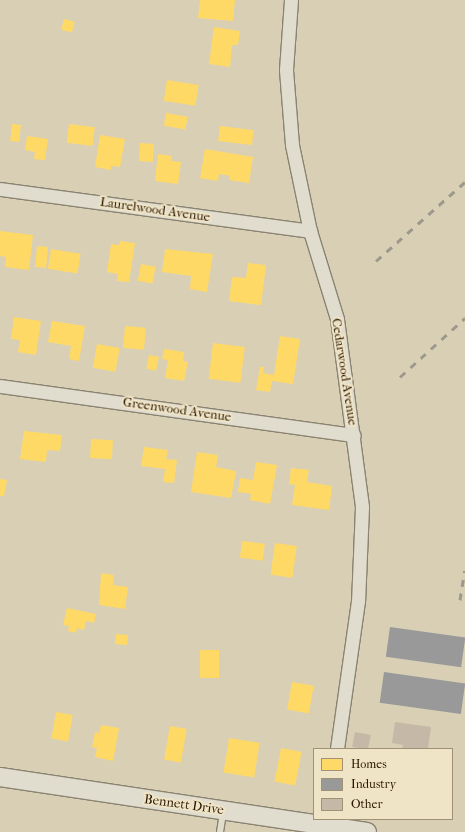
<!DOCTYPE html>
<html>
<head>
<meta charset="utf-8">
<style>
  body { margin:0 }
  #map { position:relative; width:465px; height:832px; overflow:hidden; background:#d8cfb5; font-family:"IM FELL French Canon",serif }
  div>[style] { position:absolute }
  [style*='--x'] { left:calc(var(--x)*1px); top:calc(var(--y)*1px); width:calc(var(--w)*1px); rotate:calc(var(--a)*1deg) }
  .homes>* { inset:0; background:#ffd966; transform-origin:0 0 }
  .industry>* { inset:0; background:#999; transform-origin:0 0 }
  .building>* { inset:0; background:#c6b8a6; transform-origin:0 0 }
  .roads { filter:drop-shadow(1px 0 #8a8371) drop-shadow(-1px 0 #8a8371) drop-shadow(0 1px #8a8371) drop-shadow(0 -1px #8a8371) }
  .lane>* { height:6px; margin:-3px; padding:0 3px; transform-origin:3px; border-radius:3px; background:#e0dcce }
  .street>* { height:13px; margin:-6.5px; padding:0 6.5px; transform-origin:6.5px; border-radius:6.5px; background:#e0dcce }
  .secondary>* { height:18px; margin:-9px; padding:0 9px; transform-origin:9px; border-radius:9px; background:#e0dcce }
  .rail>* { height:3px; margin-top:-1.5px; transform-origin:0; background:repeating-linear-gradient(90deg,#9d988c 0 7px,transparent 0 14px) }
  span { translate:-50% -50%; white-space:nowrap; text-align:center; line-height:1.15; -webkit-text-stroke:4px #efe4c6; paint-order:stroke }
  .street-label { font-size:13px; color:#2b1700 }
  .legend { position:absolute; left:313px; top:748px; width:140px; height:72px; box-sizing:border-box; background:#efe4c6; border:1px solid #a19277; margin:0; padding:5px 7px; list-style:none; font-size:12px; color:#2b1700 }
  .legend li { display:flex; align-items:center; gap:8px; height:20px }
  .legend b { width:20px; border:1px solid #a19277 }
</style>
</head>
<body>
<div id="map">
  <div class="homes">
    <div style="clip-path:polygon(200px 0,235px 0,233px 21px,198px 18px)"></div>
    <div style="left:64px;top:19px;width:11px;height:11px;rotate:15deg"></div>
    <div style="clip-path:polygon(214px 27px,240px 31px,238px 45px,232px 45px,230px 67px,209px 64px)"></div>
    <div style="left:167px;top:80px;width:32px;height:21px;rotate:9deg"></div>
    <div style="left:166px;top:113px;width:22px;height:13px;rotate:10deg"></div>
    <div style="left:12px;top:124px;width:9px;height:17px;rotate:6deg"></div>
    <div style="left:69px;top:124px;width:26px;height:19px;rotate:7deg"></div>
    <div style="left:220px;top:126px;width:34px;height:15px;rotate:7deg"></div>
    <div style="clip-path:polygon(100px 135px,125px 139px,120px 167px,111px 166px,111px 170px,95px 167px)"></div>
    <div style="clip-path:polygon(27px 136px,48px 139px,45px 160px,34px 159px,35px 152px,25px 150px)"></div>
    <div style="left:140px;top:143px;width:14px;height:18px;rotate:4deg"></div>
    <div style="clip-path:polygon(205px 149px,253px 157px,249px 183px,229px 180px,230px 176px,219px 174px,218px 181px,200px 178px)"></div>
    <div style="clip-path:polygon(158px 154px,172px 156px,171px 161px,181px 162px,178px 184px,155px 181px)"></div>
    <div style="clip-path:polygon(0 231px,33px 235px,29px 270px,5px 267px,6px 257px,0 256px)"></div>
    <div style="clip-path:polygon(120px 241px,135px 243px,129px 282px,117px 281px,118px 274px,107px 272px,111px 244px,119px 245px)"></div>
    <div style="left:37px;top:246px;width:11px;height:21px;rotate:5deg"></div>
    <div style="left:51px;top:249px;width:30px;height:20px;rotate:9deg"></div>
    <div style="clip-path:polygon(165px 249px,213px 254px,207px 292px,190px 289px,191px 276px,162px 272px)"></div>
    <div style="clip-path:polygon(248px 263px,266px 265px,261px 305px,229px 301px,232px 277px,246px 278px)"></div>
    <div style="left:141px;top:264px;width:15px;height:17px;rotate:11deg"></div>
    <div style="clip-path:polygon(14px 317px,41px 321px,36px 355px,18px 352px,20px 340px,11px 339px)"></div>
    <div style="clip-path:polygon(52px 321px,85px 326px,79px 361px,69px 359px,71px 346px,48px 342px)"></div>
    <div style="left:125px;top:326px;width:21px;height:22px;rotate:5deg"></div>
    <div style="clip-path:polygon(280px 336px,300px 339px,293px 384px,272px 381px,270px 392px,256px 390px,260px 367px,264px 367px,263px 373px,274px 375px)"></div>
    <div style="left:213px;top:343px;width:32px;height:36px;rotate:7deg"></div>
    <div style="left:97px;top:344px;width:23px;height:24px;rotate:10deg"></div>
    <div style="clip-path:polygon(164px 349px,184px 352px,183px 361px,188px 362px,184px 381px,165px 378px,168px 360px,162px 359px)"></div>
    <div style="left:149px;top:355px;width:10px;height:14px;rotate:11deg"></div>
    <div style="clip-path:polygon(24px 431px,62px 435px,60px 451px,47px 450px,46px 462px,20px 459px)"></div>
    <div style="left:91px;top:439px;width:22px;height:19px;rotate:3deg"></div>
    <div style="clip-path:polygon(144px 447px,168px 450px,166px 459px,177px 460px,174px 483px,163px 482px,165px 469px,141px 466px)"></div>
    <div style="clip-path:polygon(197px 452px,218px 455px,216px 467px,236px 471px,231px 498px,191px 492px)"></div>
    <div style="clip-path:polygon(256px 462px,277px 465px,270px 504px,250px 500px,251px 494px,238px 492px,240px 478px,253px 480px)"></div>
    <div style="clip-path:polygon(291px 468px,309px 470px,307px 482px,332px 486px,329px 510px,292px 505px,295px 485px,289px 484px)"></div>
    <div style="clip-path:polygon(0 479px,7px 480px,4px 496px,0 496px)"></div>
    <div style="left:242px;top:541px;width:23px;height:17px;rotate:7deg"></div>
    <div style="left:275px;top:543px;width:22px;height:32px;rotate:8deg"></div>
    <div style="clip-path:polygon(101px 573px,114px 575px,113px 585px,128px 587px,125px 609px,99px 605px)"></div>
    <div style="clip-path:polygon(67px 608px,96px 614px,94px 623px,86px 621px,84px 630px,77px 628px,76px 633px,68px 631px,69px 626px,63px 625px)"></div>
    <div style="left:116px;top:634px;width:12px;height:10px;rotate:5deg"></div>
    <div style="left:200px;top:650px;width:19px;height:28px"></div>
    <div style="left:292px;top:682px;width:22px;height:28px;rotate:10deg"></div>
    <div style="left:56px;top:712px;width:17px;height:27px;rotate:10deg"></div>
    <div style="clip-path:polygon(101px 725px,119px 728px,113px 761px,95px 757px,97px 748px,92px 747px,95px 732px,99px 733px)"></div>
    <div style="left:170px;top:726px;width:17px;height:34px;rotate:10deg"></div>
    <div style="left:229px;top:738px;width:31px;height:35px;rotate:9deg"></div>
    <div style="left:281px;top:748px;width:21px;height:34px;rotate:11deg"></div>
  </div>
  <div class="industry">
    <div style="left:390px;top:627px;width:76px;height:30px;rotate:8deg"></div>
    <div style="left:384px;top:672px;width:82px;height:31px;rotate:8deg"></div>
  </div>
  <div class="building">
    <div style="clip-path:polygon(395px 722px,431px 727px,428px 749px,402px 749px,403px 745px,392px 743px)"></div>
    <div style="left:355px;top:732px;width:16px;height:15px;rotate:11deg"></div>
  </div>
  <div class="roads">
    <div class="lane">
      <div style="--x:220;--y:832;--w:20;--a:-81"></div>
    </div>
    <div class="street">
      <div style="--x:291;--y:0;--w:70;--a:94.1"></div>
      <div style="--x:286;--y:70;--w:75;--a:85.4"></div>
      <div style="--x:292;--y:145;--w:88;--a:78.2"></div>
      <div style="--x:310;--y:231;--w:92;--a:72.9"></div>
      <div style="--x:337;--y:319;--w:190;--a:82.4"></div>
      <div style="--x:362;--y:507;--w:94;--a:92.4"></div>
      <div style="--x:358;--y:601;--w:149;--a:98.1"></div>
      <div style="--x:0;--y:189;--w:313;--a:7.7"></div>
      <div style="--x:0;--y:386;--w:357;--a:7.9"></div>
    </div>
    <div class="secondary">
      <div style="--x:0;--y:777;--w:371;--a:8.5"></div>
    </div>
  </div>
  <div class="rail">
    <div style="--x:376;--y:261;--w:119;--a:-41.6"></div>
    <div style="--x:400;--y:377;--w:88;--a:-42.2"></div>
    <div style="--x:460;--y:600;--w:30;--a:-81"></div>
  </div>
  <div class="street-label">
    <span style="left:155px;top:210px;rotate:8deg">Laurelwood Avenue</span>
    <span style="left:344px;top:372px;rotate:81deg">Cedarwood Avenue</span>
    <span style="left:177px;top:410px;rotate:8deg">Greenwood Avenue</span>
    <span style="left:184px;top:805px;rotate:8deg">Bennett Drive</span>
  </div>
  <ul class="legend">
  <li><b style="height:11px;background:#ffd966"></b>Homes</li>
  <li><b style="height:11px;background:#999"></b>Industry</li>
  <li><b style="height:11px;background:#c6b8a6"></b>Other</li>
  </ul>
</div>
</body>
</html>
